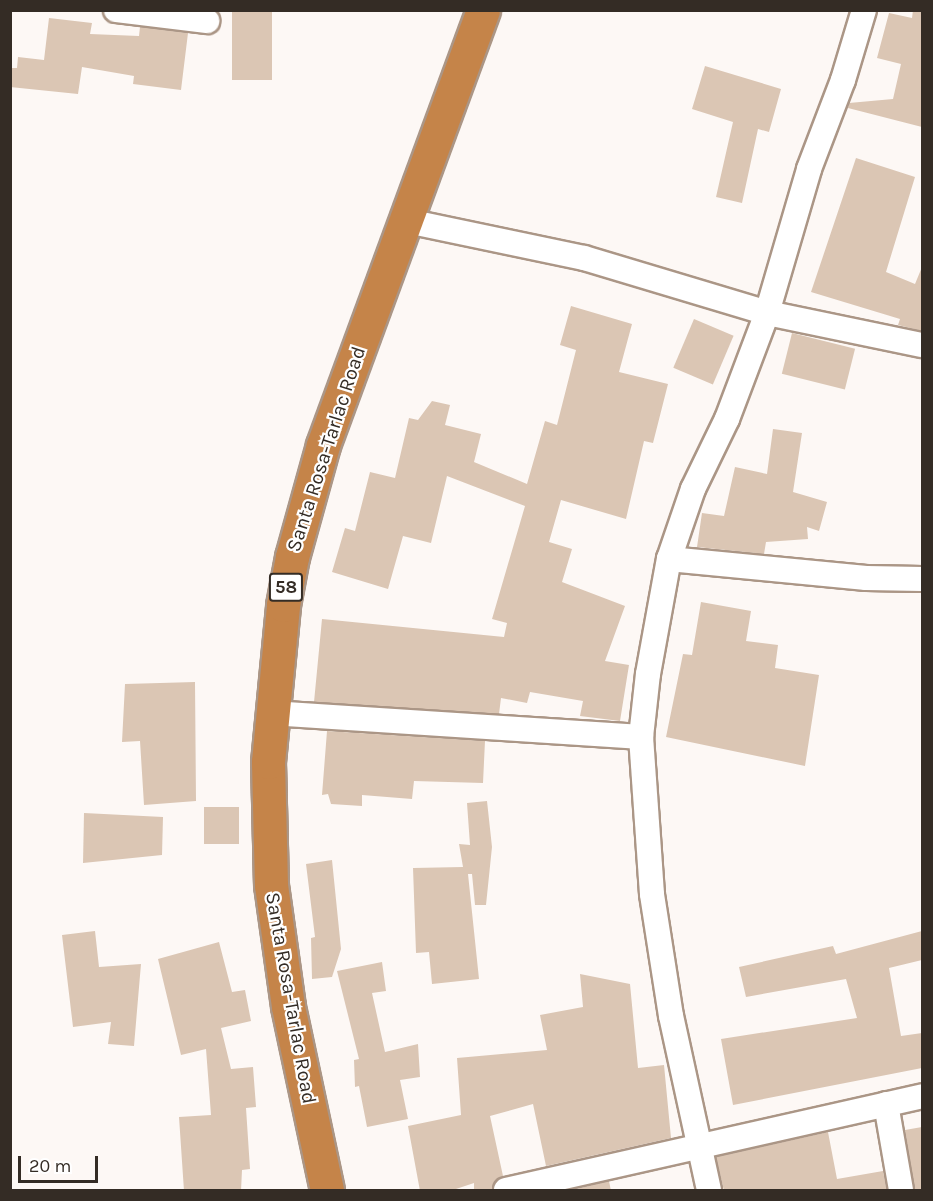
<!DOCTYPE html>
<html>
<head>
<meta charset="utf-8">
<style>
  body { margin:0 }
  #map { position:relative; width:933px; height:1201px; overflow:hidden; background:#fdf8f5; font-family:Karla,sans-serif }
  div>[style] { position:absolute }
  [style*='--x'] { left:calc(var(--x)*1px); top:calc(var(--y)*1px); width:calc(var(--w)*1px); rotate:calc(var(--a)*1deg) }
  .building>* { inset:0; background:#dbc6b4; transform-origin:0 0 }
  .roads { filter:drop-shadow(2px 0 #ab9686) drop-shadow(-2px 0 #ab9686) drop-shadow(0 2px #ab9686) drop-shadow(0 -2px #ab9686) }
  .street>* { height:24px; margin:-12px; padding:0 12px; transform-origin:12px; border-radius:12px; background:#fff }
  .highway>* { height:33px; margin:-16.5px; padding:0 16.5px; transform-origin:16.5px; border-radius:16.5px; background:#c58449 }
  span { translate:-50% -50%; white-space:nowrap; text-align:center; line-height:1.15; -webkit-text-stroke:4.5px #fff; paint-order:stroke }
  .shield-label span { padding:2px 4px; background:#fff; border:2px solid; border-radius:4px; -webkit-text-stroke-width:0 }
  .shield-label { font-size:18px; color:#342c25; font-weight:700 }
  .street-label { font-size:20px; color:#342c25 }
  .frame { position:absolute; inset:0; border:12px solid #342c25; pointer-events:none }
  .scale { position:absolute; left:18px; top:1156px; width:80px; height:27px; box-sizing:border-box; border:3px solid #342c25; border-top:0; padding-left:8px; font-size:18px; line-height:21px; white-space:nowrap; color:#342c25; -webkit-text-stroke:4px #fff; paint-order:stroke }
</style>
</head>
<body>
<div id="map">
  <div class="building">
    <div style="left:232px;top:10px;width:40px;height:70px"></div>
    <div style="clip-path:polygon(913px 10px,922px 10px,922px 127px,848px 108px,849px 103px,893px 99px,901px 64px,877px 58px,889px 13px,912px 18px)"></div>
    <div style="clip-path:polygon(49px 18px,92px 23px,90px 34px,139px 36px,140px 27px,188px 33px,181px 90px,133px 84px,134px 76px,82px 67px,78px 94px,10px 87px,10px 68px,17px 68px,18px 57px,44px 60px)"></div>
    <div style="clip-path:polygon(705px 66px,781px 89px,769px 132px,758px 129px,742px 203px,716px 197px,733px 122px,692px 109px)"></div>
    <div style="clip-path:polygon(856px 158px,915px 177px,886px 272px,915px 284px,922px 267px,922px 331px,898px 325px,900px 319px,811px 292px)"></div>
    <div style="clip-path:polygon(571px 306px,632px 324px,619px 372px,668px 384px,653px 443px,644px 441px,626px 519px,561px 500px,549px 542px,572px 549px,562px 582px,625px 606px,605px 661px,629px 665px,620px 721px,580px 716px,583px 701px,530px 692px,527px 703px,501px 698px,499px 714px,314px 702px,322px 619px,504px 637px,507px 623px,492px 619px,525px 506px,447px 476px,431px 543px,403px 536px,388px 589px,332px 572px,345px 528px,355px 531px,370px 472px,395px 478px,409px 418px,418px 420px,432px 401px,450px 405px,445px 425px,481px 434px,474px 462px,527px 484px,545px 421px,557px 425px,576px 350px,560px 345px)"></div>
    <div style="left:694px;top:319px;width:43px;height:53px;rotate:23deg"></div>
    <div style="left:792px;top:333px;width:65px;height:42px;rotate:14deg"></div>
    <div style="clip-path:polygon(773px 429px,802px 433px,793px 492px,827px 502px,819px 531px,807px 527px,808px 539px,766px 542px,764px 554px,697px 547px,702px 513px,724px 516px,735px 467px,767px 474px)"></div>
    <div style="clip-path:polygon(701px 602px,751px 611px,746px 641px,778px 645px,775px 668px,819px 675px,805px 766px,666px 737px,683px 654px,692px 655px)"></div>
    <div style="clip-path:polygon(195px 682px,196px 801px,144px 805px,140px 741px,122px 742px,125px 684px)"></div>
    <div style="clip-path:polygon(327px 731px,485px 741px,483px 783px,414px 781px,412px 799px,362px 795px,362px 806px,331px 804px,328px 794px,322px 795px)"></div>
    <div style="clip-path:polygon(487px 801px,492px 847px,486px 905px,475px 905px,472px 874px,468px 874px,479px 979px,432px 984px,429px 952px,416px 953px,413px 868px,463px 867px,459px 844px,470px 845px,467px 803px)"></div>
    <div style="left:204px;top:807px;width:35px;height:37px"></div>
    <div style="clip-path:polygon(84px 813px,163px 817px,162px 855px,83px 863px)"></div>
    <div style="clip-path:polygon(332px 860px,341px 949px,332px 977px,312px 979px,311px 938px,315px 937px,306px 864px)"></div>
    <div style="clip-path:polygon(95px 931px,99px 967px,141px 964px,134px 1046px,108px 1044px,111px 1022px,73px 1027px,62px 935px)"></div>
    <div style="clip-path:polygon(922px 931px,922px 960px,889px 968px,901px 1036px,922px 1033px,922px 1068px,733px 1105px,721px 1039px,857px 1018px,846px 979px,746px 997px,739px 967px,833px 946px,836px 954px)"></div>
    <div style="clip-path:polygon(219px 942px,232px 992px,245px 990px,251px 1021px,221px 1028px,231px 1069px,253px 1067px,256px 1107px,246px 1108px,250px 1169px,242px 1170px,241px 1191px,184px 1191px,179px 1117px,211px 1115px,206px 1049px,181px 1055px,158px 959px)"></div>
    <div style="clip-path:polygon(382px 962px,386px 991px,372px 993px,385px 1052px,418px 1044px,420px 1077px,400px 1080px,408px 1119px,367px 1127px,359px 1086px,355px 1087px,354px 1060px,359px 1059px,337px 971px)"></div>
    <div style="clip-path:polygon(580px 974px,630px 984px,638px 1068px,664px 1065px,671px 1138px,546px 1166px,533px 1104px,490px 1116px,503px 1176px,496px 1180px,492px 1191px,474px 1191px,474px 1183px,450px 1191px,420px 1191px,408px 1126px,461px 1115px,457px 1058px,547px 1050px,540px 1015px,583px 1007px)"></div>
    <div style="clip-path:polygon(922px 1127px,922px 1191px,915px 1191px,905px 1130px)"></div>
    <div style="clip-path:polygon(828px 1132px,837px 1179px,883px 1171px,887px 1191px,724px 1191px,716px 1157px)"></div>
    <div style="clip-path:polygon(609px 1181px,611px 1191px,568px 1191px)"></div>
  </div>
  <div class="roads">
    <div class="street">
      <div style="--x:116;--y:10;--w:92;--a:6.9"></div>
      <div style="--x:407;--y:221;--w:181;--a:11.8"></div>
      <div style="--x:584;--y:258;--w:191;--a:16.7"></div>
      <div style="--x:767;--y:313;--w:158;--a:11.7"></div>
      <div style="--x:669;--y:559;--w:198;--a:5.5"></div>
      <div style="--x:866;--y:578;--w:56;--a:1"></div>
      <div style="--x:271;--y:713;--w:371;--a:3.7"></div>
      <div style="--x:886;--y:1104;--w:87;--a:80.1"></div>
      <div style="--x:506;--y:1190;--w:426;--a:-12.7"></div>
      <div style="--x:709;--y:1190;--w:178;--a:-102.3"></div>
      <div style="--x:671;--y:1016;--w:123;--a:-98.9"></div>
      <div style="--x:652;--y:894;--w:157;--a:-94"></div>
      <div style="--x:641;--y:737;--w:63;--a:-83.7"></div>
      <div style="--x:648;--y:674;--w:117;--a:-79.7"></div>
      <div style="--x:669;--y:559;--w:74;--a:-71.1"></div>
      <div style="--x:693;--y:489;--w:78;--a:-64.1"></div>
      <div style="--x:727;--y:419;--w:113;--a:-69.3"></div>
      <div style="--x:767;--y:313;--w:150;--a:-73.7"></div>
      <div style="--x:809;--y:169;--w:95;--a:-69.1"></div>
      <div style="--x:843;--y:80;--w:73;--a:-73.3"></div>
    </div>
    <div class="highway">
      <div style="--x:327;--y:1190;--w:188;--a:-102"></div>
      <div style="--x:288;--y:1006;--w:122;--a:-98"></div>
      <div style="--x:271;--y:885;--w:123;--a:-91.4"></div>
      <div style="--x:268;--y:762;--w:158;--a:-84.5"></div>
      <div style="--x:283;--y:605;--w:49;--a:-79.4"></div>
      <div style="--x:292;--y:557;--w:116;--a:-74.5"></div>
      <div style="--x:323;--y:445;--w:463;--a:-69.8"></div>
    </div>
  </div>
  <div class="shield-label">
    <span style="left:286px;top:587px">58</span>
  </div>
  <div class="street-label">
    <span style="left:326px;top:449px;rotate:-72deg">Santa Rosa-Tarlac Road</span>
    <span style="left:291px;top:998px;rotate:80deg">Santa Rosa-Tarlac Road</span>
  </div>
  <div class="frame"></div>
  <div class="scale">20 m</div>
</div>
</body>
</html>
